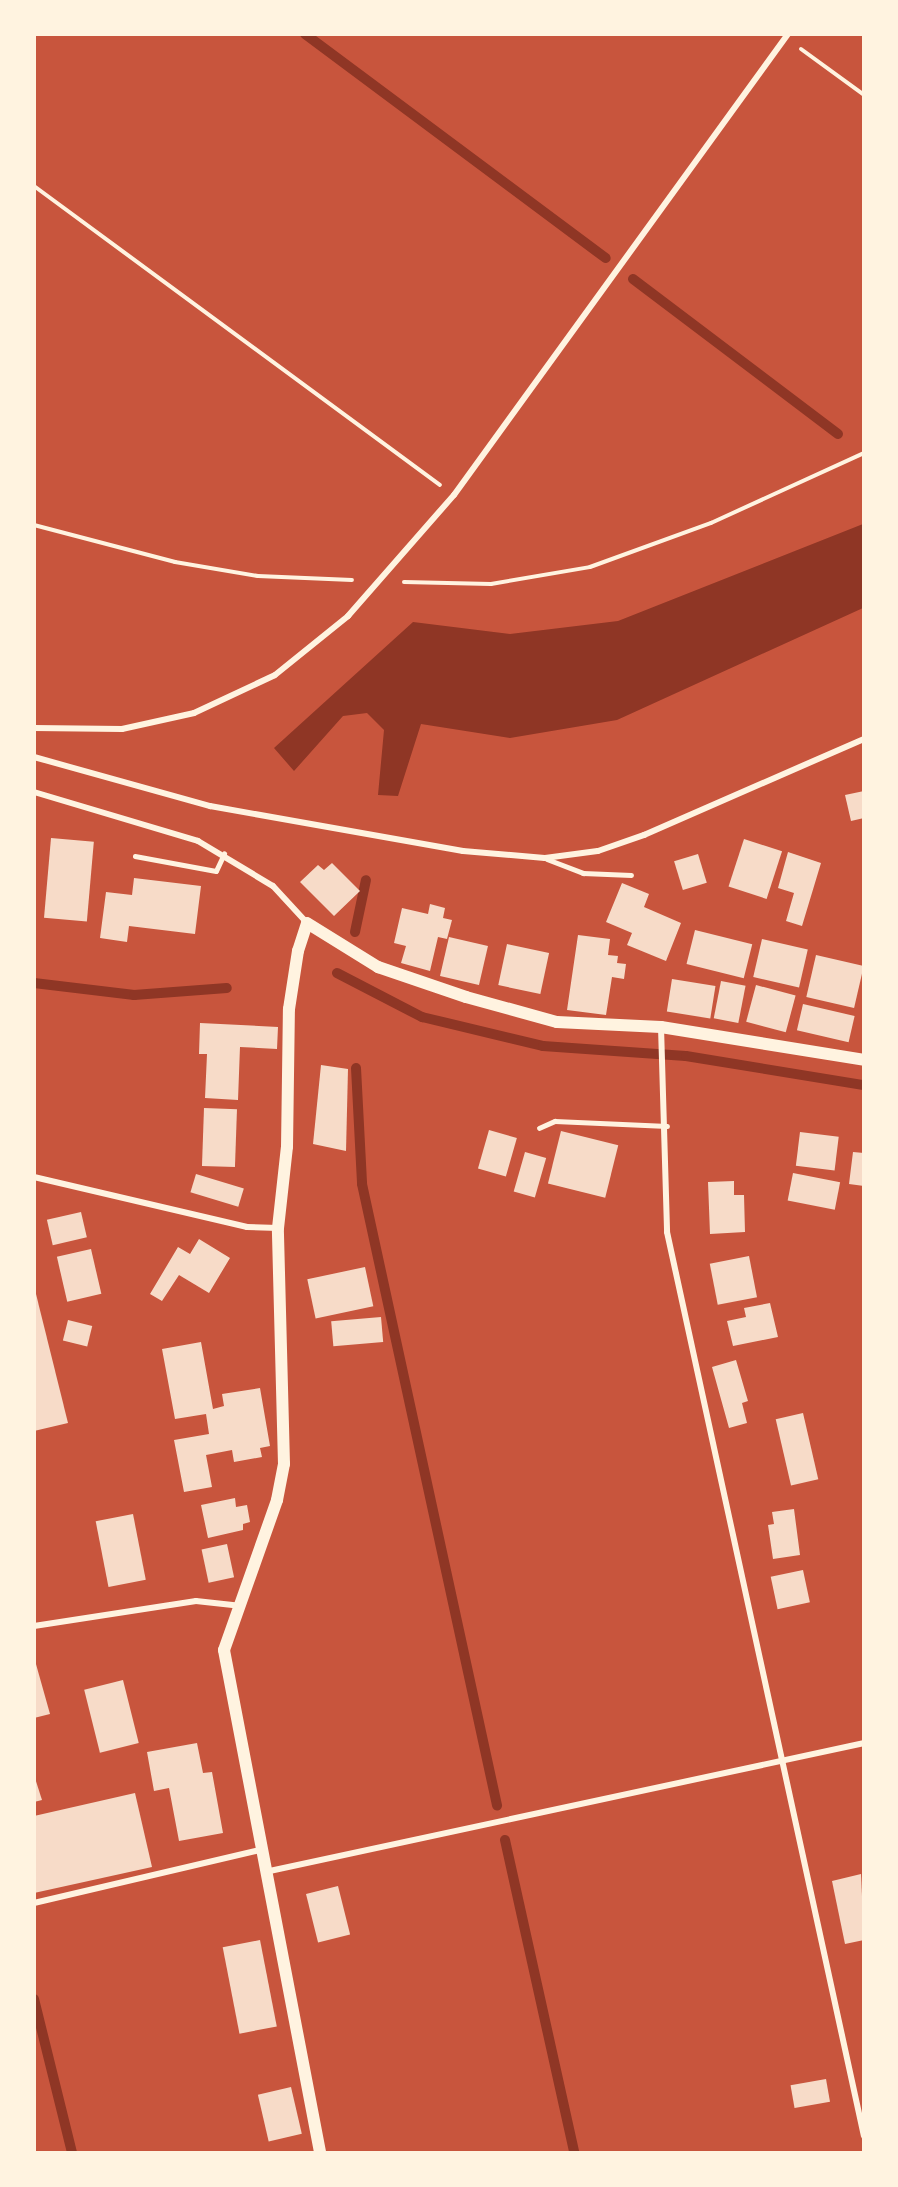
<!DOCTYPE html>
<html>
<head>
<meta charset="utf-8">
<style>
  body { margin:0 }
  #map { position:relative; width:898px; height:2187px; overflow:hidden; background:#c8553d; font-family:Quicksand,sans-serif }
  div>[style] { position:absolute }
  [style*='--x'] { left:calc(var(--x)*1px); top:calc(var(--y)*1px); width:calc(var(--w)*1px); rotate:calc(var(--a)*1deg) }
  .water>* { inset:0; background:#8f3625 }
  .stream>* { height:10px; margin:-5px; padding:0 5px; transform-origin:5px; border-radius:5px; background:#8f3625 }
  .building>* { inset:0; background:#f7dbc8; transform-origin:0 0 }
  .path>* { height:4px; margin:-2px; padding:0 2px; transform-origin:2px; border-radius:2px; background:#fff3e0 }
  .service>* { height:4.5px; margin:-2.25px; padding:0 2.25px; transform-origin:2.25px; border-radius:2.25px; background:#fff3e0 }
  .minor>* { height:6px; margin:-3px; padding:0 3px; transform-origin:3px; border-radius:3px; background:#fff3e0 }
  .secondary>* { height:12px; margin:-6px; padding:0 6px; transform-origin:6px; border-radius:6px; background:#fff3e0 }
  span { translate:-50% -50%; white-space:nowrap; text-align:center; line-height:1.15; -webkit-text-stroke:6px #fff3e0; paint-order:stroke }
  .frame { position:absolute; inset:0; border:36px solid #fff3e0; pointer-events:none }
</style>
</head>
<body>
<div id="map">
  <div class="water">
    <div style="clip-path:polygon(863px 524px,863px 608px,617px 720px,510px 738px,421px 724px,398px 796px,378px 795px,384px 730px,367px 713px,343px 716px,294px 771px,274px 748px,413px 622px,510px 634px,618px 621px)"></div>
  </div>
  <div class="stream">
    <div style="--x:305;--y:34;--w:375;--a:36.7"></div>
    <div style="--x:633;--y:279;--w:257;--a:37.1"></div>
    <div style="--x:355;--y:932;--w:53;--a:-78.1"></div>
    <div style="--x:337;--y:973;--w:96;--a:27.4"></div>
    <div style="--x:422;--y:1017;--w:124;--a:13.5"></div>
    <div style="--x:543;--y:1046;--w:143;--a:4"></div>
    <div style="--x:686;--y:1056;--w:180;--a:9.3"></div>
    <div style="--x:34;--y:983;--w:101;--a:6.8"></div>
    <div style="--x:134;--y:995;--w:93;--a:-4.3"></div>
    <div style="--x:356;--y:1068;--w:116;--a:87"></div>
    <div style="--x:362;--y:1184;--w:636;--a:77.74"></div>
    <div style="--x:505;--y:1840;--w:320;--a:77.5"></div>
    <div style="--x:34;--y:1999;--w:158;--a:76.1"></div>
  </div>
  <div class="building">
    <div style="clip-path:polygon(864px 791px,864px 818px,851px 821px,845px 795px)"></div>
    <div style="left:51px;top:838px;width:43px;height:80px;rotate:5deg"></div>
    <div style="left:744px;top:839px;width:40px;height:50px;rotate:18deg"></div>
    <div style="clip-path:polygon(788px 852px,821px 863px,802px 926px,786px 921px,794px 893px,778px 888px)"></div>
    <div style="left:698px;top:854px;width:30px;height:25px;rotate:73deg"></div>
    <div style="clip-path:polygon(332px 863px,360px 891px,334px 916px,300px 882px,318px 865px,324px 870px)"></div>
    <div style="clip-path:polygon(134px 878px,201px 886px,195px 934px,129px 926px,127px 942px,100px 938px,106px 892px,132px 895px)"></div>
    <div style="clip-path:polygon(622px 883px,649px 894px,644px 907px,681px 923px,666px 961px,627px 945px,632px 933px,606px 922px)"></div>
    <div style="clip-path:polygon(430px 904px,445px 908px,443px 918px,452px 920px,447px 939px,438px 937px,430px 971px,401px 963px,406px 946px,394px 943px,402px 908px,428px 914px)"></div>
    <div style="left:695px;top:930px;width:59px;height:35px;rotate:14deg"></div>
    <div style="clip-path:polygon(578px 935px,610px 939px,608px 955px,618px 956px,617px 963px,626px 964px,624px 979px,612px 977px,606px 1015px,567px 1010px)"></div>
    <div style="left:449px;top:937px;width:40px;height:40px;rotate:13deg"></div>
    <div style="left:762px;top:939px;width:47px;height:39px;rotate:13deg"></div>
    <div style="left:507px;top:944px;width:43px;height:42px;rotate:12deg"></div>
    <div style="left:816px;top:955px;width:49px;height:43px;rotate:13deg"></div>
    <div style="left:672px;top:979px;width:44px;height:33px;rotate:9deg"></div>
    <div style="left:721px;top:981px;width:25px;height:38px;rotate:11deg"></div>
    <div style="left:756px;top:985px;width:41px;height:38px;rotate:15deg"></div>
    <div style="left:803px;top:1004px;width:53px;height:27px;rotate:13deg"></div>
    <div style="clip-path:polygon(200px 1023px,278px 1027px,277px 1049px,240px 1047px,238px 1100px,205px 1098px,207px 1054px,199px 1054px)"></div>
    <div style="clip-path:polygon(321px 1065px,348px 1069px,346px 1151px,313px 1144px)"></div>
    <div style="left:204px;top:1108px;width:33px;height:58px;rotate:2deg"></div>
    <div style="left:489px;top:1130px;width:29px;height:40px;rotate:16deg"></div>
    <div style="left:561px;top:1131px;width:59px;height:54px;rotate:14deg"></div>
    <div style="left:800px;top:1132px;width:39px;height:34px;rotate:7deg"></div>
    <div style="left:525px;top:1152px;width:22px;height:41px;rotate:16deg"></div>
    <div style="clip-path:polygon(853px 1152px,864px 1153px,864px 1186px,849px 1184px)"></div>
    <div style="left:793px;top:1173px;width:48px;height:28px;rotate:11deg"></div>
    <div style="left:196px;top:1174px;width:50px;height:19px;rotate:17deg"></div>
    <div style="clip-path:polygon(734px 1181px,734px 1195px,744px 1195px,745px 1232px,710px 1234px,708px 1182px)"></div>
    <div style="left:81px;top:1212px;width:26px;height:35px;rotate:77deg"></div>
    <div style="clip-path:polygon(199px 1239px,230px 1258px,209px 1293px,179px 1275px,162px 1301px,150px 1294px,178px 1247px,190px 1254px)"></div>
    <div style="left:91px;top:1249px;width:46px;height:35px;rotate:77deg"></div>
    <div style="left:749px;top:1256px;width:42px;height:40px;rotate:79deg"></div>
    <div style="left:365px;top:1267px;width:40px;height:59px;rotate:78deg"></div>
    <div style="clip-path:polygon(34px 1286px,68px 1423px,34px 1431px)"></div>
    <div style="clip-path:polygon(770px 1303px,778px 1337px,733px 1346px,727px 1321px,746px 1317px,744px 1308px)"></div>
    <div style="left:381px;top:1317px;width:25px;height:50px;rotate:85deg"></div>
    <div style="left:68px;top:1320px;width:25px;height:21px;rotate:14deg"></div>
    <div style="clip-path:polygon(201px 1342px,213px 1409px,224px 1406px,222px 1394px,260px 1388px,270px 1446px,260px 1448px,262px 1457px,234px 1462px,232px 1450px,206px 1455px,212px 1487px,184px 1492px,174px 1440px,209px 1434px,206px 1414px,175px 1419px,162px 1349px)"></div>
    <div style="clip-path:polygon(736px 1360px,748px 1401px,742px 1403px,747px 1423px,729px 1428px,712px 1367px)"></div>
    <div style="left:803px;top:1413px;width:68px;height:28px;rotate:77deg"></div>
    <div style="clip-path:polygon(235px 1498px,236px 1507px,247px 1505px,250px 1522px,243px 1524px,243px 1530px,208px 1538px,201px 1505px)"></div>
    <div style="clip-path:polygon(794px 1509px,800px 1555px,773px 1559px,768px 1525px,774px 1524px,772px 1512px)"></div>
    <div style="left:133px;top:1514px;width:67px;height:38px;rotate:79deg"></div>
    <div style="left:227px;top:1544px;width:34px;height:26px;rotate:78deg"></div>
    <div style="left:803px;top:1570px;width:33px;height:33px;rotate:78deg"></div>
    <div style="clip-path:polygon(34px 1657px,50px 1714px,34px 1718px)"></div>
    <div style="left:123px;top:1680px;width:65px;height:40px;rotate:76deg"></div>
    <div style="clip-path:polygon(197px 1743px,203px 1773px,212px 1772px,223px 1833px,179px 1841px,169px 1788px,154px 1791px,147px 1752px)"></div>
    <div style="clip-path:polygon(34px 1775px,42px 1800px,34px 1802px)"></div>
    <div style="clip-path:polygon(135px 1793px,152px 1867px,34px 1893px,34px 1816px)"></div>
    <div style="clip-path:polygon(861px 1874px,864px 1940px,845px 1944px,832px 1881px)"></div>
    <div style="left:338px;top:1886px;width:50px;height:33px;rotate:76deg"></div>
    <div style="left:260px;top:1940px;width:88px;height:38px;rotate:79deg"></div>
    <div style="left:826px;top:2079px;width:23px;height:36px;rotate:80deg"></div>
    <div style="left:291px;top:2087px;width:48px;height:34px;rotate:77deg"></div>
  </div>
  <div class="path">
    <div style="--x:801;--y:49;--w:78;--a:36.1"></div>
    <div style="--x:34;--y:186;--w:504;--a:36.37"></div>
    <div style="--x:34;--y:525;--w:146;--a:14.7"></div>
    <div style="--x:175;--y:562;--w:84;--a:9.6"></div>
    <div style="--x:258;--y:576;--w:94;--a:2.4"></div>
    <div style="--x:404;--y:582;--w:87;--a:1.3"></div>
    <div style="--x:491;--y:584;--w:100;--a:-9.7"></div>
    <div style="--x:590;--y:567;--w:129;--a:-20"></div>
    <div style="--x:711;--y:523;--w:168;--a:-24.6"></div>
  </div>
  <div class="service">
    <div style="--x:135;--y:856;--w:82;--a:10.5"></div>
    <div style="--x:216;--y:871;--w:19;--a:-65"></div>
    <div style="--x:547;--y:859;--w:39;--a:21"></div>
    <div style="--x:583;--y:873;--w:48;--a:2.4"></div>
    <div style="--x:539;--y:1128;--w:17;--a:-24"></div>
    <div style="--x:555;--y:1121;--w:112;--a:2.6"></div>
  </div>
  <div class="minor">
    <div style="--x:34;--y:728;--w:88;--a:0.7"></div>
    <div style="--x:122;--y:729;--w:74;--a:-12.5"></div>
    <div style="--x:194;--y:713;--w:89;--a:-25.1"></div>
    <div style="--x:275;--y:675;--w:94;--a:-38.9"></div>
    <div style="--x:348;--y:616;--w:161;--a:-48.8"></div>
    <div style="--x:454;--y:495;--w:569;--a:-54.08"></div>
    <div style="--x:34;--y:757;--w:183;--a:15.6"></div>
    <div style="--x:210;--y:806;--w:257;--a:10.1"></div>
    <div style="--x:463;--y:851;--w:82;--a:4.9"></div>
    <div style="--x:545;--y:858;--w:53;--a:-7.5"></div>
    <div style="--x:598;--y:851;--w:49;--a:-19.2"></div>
    <div style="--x:644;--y:835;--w:240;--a:-23.6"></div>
    <div style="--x:34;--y:792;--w:171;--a:16.6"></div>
    <div style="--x:198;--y:841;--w:87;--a:31"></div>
    <div style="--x:273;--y:886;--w:50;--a:47.4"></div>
    <div style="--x:661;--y:1027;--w:205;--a:88.3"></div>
    <div style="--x:667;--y:1232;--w:925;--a:77.71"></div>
    <div style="--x:34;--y:1177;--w:219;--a:13.2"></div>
    <div style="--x:247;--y:1227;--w:31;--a:2"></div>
    <div style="--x:34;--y:1626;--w:164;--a:-8.8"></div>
    <div style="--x:196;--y:1601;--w:46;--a:6.2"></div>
    <div style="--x:265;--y:1872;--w:613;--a:-12.15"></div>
    <div style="--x:34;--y:1903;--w:232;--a:-13.2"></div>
  </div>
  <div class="secondary">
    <div style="--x:320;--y:2152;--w:511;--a:-100.83"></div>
    <div style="--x:224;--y:1650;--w:159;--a:-70.5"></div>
    <div style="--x:277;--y:1500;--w:37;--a:-79"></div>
    <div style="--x:284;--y:1464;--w:236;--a:-91.5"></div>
    <div style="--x:278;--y:1228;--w:81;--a:-83.7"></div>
    <div style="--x:287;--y:1147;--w:138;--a:-89.2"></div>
    <div style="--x:289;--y:1009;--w:59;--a:-81.2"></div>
    <div style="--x:298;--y:951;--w:29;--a:-72"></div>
    <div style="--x:307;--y:923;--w:84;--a:31.8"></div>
    <div style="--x:378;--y:967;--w:93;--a:18.8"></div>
    <div style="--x:466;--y:997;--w:94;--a:15.4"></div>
    <div style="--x:557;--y:1022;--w:104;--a:2.8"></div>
    <div style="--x:661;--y:1027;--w:206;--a:9.2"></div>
  </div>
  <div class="frame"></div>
</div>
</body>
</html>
